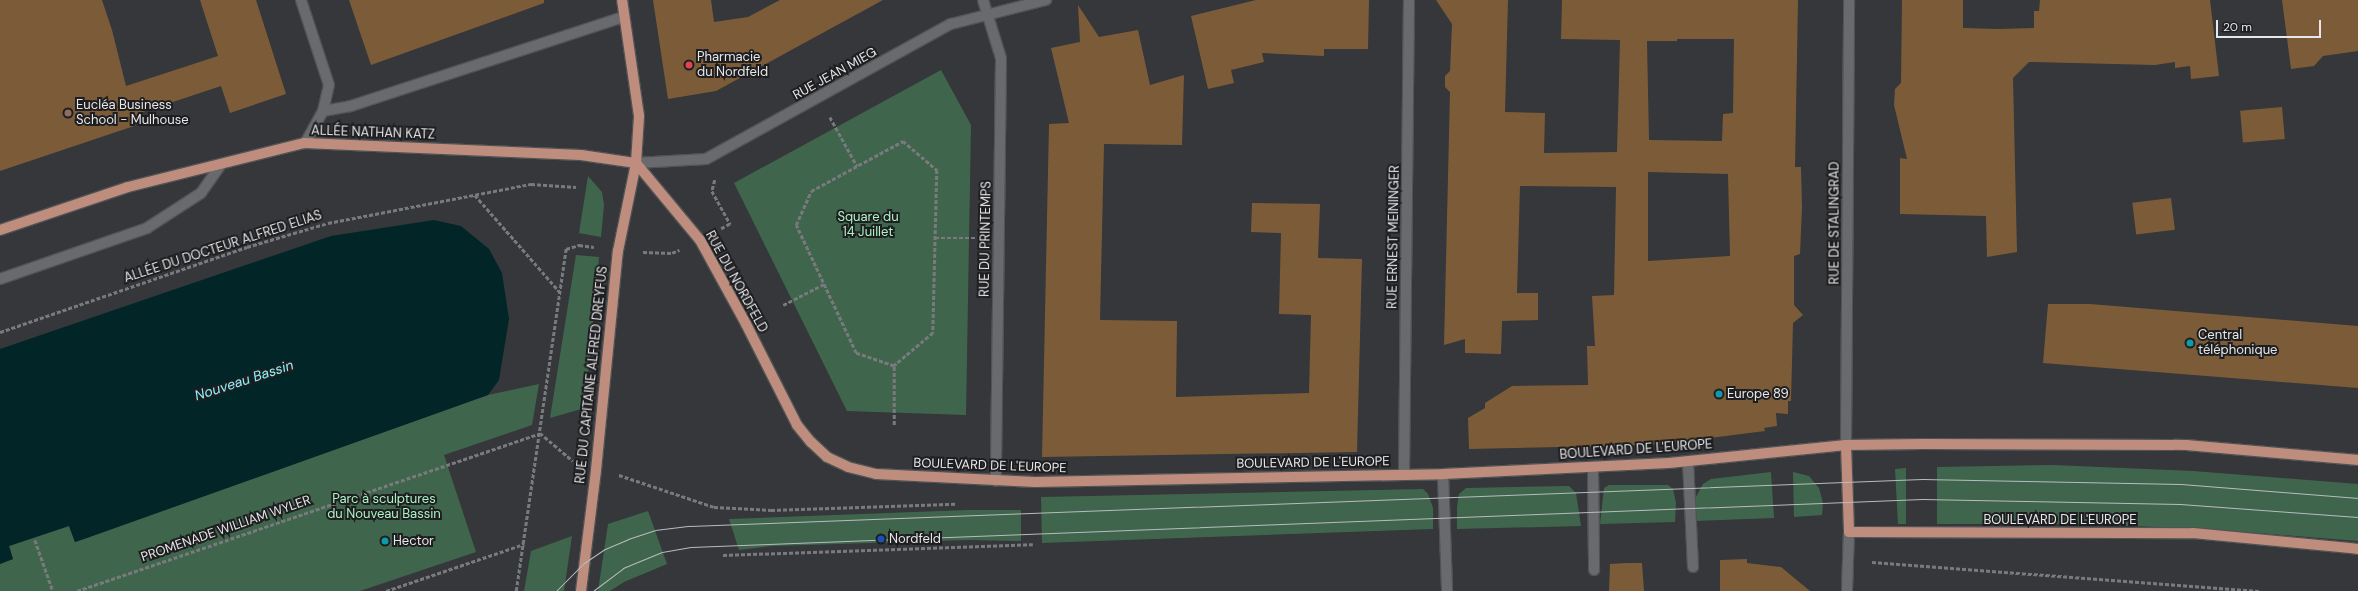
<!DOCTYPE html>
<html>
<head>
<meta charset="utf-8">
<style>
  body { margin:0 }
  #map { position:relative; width:2358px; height:591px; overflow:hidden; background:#35373a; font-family:"DM Sans",sans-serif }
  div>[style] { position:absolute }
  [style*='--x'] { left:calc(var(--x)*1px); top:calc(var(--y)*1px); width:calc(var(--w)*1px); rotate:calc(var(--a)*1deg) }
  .green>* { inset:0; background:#3f664c }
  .water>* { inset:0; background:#022628 }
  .building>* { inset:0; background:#7c5c38; transform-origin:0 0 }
  .path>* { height:2.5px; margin-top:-1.25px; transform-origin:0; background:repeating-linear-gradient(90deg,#787a7d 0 4px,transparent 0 6px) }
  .roads { filter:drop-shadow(1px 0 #515355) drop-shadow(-1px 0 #515355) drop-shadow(0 1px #515355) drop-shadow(0 -1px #515355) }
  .minor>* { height:10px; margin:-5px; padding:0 5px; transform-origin:5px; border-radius:5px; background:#686a6d }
  .major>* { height:10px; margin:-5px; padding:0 5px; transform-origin:5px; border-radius:5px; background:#bf8d7d }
  .tram>* { height:1px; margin:-0.5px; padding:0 0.5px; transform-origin:0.5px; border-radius:0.5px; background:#babbbe }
  .dots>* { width:11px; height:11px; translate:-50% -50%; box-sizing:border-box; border:2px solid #1e1e20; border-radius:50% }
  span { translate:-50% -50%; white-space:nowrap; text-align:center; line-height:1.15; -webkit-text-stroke:4px #1e1e20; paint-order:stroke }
  .poi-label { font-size:13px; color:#e6e7e9 }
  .left { translate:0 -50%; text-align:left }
  .street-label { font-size:13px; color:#e6e7e9 }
  .park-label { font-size:13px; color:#acf3c3 }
  .water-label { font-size:14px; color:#8df3fb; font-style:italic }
  .scale { position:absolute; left:2216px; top:20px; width:105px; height:18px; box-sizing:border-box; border:2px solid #e6e7e9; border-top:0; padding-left:5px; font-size:12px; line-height:14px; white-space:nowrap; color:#e6e7e9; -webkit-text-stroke:3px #1e1e20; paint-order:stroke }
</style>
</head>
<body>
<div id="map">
  <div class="green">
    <div style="clip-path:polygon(941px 70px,971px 125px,966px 415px,847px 411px,734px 183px)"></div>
    <div style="clip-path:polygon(588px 176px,602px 192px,604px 205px,601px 237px,579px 233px)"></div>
    <div style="clip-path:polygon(576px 255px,599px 257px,585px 408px,550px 418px)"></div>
    <div style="clip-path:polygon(539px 384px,532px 425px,444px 455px,476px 552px,360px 591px,0 591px,0 564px,13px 559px,9px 546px,69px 526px,75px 542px,84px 539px,488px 395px)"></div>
    <div style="clip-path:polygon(2053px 465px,2193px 471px,2358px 484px,2358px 541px,2221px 530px,2088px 524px,1937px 524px,1937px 467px)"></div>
    <div style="clip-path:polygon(1906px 468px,1906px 524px,1898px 524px,1895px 469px)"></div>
    <div style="clip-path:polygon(1771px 472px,1774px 518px,1695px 521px,1696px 497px,1703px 484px,1711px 479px)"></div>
    <div style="clip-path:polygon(1793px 472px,1809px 476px,1819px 488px,1823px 503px,1822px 515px,1794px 517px)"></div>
    <div style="clip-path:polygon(1609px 485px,1668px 485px,1673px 489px,1676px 503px,1675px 522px,1600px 524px,1604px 488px)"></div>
    <div style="clip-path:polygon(1569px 486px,1576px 493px,1581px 526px,1457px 529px,1457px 507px,1459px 494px,1466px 488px)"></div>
    <div style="clip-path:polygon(1423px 489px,1428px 494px,1433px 508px,1433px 529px,1042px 543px,1041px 497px)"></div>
    <div style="clip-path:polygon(968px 510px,1021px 510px,1021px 541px,969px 540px,773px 546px,739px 550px,729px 519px)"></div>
    <div style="clip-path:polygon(648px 511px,667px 564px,624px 582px,610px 591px,598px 591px,608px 524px)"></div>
    <div style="clip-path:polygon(572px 536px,564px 591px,524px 591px,531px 551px)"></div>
  </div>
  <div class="water">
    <div style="clip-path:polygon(434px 220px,461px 226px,489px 249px,502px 273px,509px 319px,499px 380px,488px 395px,84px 539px,75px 542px,69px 526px,9px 546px,13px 559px,0 564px,0 349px,331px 236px)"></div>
  </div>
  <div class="building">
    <div style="clip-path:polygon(0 0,102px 0,112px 30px,126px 86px,218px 56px,200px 0,256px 0,286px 94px,230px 113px,221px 86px,140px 113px,143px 123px,0 171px)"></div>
    <div style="clip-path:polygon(349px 0,544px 0,544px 3px,371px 65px)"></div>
    <div style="clip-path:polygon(653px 0,711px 0,714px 22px,748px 17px,780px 0,883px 0,716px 91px,668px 99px)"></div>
    <div style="clip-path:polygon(1256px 0,1369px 0,1368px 49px,1324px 49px,1324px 56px,1262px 53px,1264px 62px,1231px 70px,1234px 83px,1208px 89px,1191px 16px)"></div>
    <div style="clip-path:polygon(evenodd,1436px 0,1508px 0,1505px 112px,1545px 113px,1544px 153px,1617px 152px,1620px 40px,1561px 39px,1562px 0,1798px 0,1795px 167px,1801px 167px,1802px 208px,1800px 254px,1794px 256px,1794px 305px,1803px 315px,1793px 323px,1791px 401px,1788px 401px,1788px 414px,1776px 413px,1777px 426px,1764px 428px,1765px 431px,1654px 445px,1469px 449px,1468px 418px,1485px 408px,1485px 403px,1512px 386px,1588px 385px,1587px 346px,1595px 346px,1592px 296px,1614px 295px,1616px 187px,1520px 186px,1517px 293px,1538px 293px,1538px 320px,1502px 321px,1501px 354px,1465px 353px,1465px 339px,1444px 345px,1450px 92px,1445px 87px,1445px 76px,1450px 71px,1452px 24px,1436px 0,1677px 39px,1734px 39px,1733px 113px,1723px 114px,1722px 141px,1649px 140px,1647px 41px,1677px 41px,1677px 39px,1436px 0,1648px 172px,1728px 174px,1730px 256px,1648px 261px,1648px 172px)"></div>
    <div style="clip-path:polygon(1902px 0,1963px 0,1963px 28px,1998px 29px,2034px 28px,2034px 11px,2039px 11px,2040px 0,2210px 0,2219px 76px,2191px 79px,2190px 66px,2175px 68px,2175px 62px,2155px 65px,2029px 62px,2013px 78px,2017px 252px,1987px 257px,1986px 216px,1900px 214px,1900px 158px,1907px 159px,1894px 105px,1895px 89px,1901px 83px)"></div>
    <div style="clip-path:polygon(2282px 0,2358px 0,2358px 51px,2323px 56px,2314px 66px,2291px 69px)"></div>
    <div style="clip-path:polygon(1078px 5px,1099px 37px,1138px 30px,1150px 85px,1184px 75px,1182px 145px,1104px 144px,1100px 320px,1177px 321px,1176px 397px,1309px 393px,1311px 315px,1279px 314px,1281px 233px,1251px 232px,1252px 203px,1320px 204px,1318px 258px,1362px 259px,1357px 452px,1042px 457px,1049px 124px,1069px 123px,1051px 48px,1080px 42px)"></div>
    <div style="left:2282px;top:107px;width:32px;height:42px;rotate:85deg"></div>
    <div style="left:2171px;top:198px;width:32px;height:39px;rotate:83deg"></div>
    <div style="clip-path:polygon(2048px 304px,2090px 304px,2358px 326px,2358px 388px,2043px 363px)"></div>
    <div style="clip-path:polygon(1747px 559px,1747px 563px,1781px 567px,1810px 591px,1720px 591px,1720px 560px)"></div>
    <div style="clip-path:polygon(1626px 563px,1642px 563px,1644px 591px,1609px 591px,1610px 564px)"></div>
  </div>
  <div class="path">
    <div style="--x:830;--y:117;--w:56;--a:61.1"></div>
    <div style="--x:903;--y:141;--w:45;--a:40.5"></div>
    <div style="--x:937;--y:170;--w:163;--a:91.4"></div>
    <div style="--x:933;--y:333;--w:51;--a:139.8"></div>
    <div style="--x:894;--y:366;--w:40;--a:-161.1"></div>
    <div style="--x:856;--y:353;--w:141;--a:-115.1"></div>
    <div style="--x:796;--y:225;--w:37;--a:-66"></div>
    <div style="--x:811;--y:191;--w:105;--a:-28.5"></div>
    <div style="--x:715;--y:180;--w:11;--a:105"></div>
    <div style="--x:712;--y:191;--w:38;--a:61"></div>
    <div style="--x:730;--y:224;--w:10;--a:151"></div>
    <div style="--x:475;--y:195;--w:129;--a:48.8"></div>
    <div style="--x:935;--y:238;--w:40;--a:0"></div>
    <div style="--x:643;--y:252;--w:29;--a:2"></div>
    <div style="--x:672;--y:253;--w:8;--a:-23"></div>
    <div style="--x:783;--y:305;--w:46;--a:-27.1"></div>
    <div style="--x:0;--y:332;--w:261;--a:-19"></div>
    <div style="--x:247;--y:247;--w:84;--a:-16.5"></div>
    <div style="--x:328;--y:223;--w:207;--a:-10.9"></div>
    <div style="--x:531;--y:184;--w:45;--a:3.8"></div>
    <div style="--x:894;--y:425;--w:59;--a:-90"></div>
    <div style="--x:540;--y:433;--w:43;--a:40.3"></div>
    <div style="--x:619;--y:475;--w:100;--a:18.6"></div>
    <div style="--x:714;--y:507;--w:57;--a:3"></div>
    <div style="--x:771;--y:510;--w:185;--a:-1.9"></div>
    <div style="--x:35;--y:540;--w:54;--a:70.6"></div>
    <div style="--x:723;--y:555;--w:310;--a:-2"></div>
    <div style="--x:1872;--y:562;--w:388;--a:4.3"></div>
    <div style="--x:77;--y:591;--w:489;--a:-18.8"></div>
    <div style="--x:386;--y:591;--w:146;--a:-18.8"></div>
    <div style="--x:516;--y:591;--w:346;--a:-81.7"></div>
    <div style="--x:566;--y:249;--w:14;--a:-17"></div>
    <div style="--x:579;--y:245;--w:15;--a:8"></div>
  </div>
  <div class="roads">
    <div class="minor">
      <div style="--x:301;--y:0;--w:89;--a:71.8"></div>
      <div style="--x:329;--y:85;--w:27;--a:103"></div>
      <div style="--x:323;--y:111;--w:37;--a:119"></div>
      <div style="--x:983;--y:0;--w:61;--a:72.8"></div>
      <div style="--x:1001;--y:58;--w:423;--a:90.7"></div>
      <div style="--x:323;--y:111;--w:28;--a:-10"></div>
      <div style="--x:351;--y:106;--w:287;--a:-18.1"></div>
      <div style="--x:636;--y:163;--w:70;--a:-3.3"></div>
      <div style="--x:706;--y:159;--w:280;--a:-28.9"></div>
      <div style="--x:951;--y:24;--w:98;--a:-14.2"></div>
      <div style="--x:0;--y:279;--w:156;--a:-19.1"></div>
      <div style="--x:147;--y:228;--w:64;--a:-32.9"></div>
      <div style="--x:201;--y:193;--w:35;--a:-55"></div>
      <div style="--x:1846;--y:445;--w:445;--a:-89.6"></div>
      <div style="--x:1688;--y:461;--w:106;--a:87.3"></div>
      <div style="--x:1593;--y:467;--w:103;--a:89.4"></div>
      <div style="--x:1404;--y:474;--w:474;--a:-89.4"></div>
      <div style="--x:1443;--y:474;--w:117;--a:88"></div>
      <div style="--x:1847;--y:591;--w:59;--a:-88.1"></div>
    </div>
    <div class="major">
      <div style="--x:636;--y:163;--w:100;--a:50.3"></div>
      <div style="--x:700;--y:240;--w:96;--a:61.3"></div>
      <div style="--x:746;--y:324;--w:113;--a:63.2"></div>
      <div style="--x:797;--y:425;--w:22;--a:51"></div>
      <div style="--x:811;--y:442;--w:22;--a:43"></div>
      <div style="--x:827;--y:457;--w:23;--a:25"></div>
      <div style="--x:848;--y:467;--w:29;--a:14"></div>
      <div style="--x:876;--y:474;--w:159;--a:2.9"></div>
      <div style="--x:1035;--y:482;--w:408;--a:-1.1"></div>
      <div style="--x:1443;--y:474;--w:226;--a:-2.8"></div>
      <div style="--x:1669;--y:463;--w:178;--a:-5.8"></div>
      <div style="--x:1846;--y:445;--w:77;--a:-0.7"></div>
      <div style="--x:1923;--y:444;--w:263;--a:0.2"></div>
      <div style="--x:2186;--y:445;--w:173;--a:5"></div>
      <div style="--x:0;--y:230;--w:135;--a:-18.6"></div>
      <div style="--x:128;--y:187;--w:182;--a:-14"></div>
      <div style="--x:305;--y:143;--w:276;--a:2.5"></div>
      <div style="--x:581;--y:155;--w:56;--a:8.3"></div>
      <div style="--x:1846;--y:445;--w:87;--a:88"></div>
      <div style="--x:1849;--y:532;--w:344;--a:0.2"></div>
      <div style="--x:2193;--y:533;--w:166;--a:5.5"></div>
      <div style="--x:581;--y:591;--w:122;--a:-82.9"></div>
      <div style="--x:596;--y:470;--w:220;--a:-84.3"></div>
      <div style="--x:618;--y:251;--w:90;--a:-78.4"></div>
      <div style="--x:636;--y:163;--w:47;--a:-86.3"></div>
      <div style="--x:639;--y:116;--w:117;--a:-98.3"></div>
    </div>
  </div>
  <div class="tram">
    <div style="--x:556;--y:591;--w:40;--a:-45"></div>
    <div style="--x:584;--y:563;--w:25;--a:-34"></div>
    <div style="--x:605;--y:549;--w:25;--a:-23"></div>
    <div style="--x:628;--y:539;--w:28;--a:-18"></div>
    <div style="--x:655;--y:530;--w:35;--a:-7"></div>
    <div style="--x:690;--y:526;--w:1233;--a:-2.18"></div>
    <div style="--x:1922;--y:479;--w:259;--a:1.1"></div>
    <div style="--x:2181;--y:484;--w:178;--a:4.5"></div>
    <div style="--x:593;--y:591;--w:38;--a:-37"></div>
    <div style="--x:623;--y:568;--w:42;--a:-22.3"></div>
    <div style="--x:662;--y:552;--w:29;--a:-10"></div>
    <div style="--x:691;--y:547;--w:1232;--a:-2.23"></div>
    <div style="--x:1922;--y:499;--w:258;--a:1.1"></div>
    <div style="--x:2180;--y:504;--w:178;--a:4.2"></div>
  </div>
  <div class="dots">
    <div style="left:689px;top:65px;background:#e0444e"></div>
    <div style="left:68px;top:113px;background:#8d6e63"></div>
    <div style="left:2190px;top:343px;background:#0f9aa8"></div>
    <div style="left:1719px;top:394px;background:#0f9aa8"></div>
    <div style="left:881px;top:539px;background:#1a4fb4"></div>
    <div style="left:385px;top:541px;background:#0f9aa8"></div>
  </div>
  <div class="poi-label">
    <span class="left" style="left:697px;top:65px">Pharmacie<br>du Nordfeld</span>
    <span class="left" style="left:76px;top:113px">Eucléa Business<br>School - Mulhouse</span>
    <span class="left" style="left:2198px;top:343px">Central<br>téléphonique</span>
    <span class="left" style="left:1727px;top:394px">Europe 89</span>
    <span class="left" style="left:889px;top:539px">Nordfeld</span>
    <span class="left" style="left:393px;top:541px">Hector</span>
  </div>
  <div class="street-label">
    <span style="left:835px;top:74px;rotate:-29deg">RUE JEAN MIEG</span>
    <span style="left:373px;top:133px;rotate:2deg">ALLÉE NATHAN KATZ</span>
    <span style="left:1835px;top:223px;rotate:-90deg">RUE DE STALINGRAD</span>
    <span style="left:1394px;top:237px;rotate:-89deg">RUE ERNEST MEININGER</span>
    <span style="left:986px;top:239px;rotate:-89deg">RUE DU PRINTEMPS</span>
    <span style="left:223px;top:247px;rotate:-18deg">ALLÉE DU DOCTEUR ALFRED ELIAS</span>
    <span style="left:736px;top:282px;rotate:61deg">RUE DU NORDFELD</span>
    <span style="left:592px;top:375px;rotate:-84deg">RUE DU CAPITAINE ALFRED DREYFUS</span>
    <span style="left:1636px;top:450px;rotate:-4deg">BOULEVARD DE L'EUROPE</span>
    <span style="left:1313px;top:463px;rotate:-1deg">BOULEVARD DE L'EUROPE</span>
    <span style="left:990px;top:466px;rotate:2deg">BOULEVARD DE L'EUROPE</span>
    <span style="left:2060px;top:520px">BOULEVARD DE L'EUROPE</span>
    <span style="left:226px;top:529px;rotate:-19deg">PROMENADE WILLIAM WYLER</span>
  </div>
  <div class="park-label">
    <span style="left:868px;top:225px">Square du<br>14 Juillet</span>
    <span style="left:384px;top:507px">Parc à sculptures<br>du Nouveau Bassin</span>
  </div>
  <div class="water-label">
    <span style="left:244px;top:380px;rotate:-18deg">Nouveau Bassin</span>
  </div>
  <div class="scale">20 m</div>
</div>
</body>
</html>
